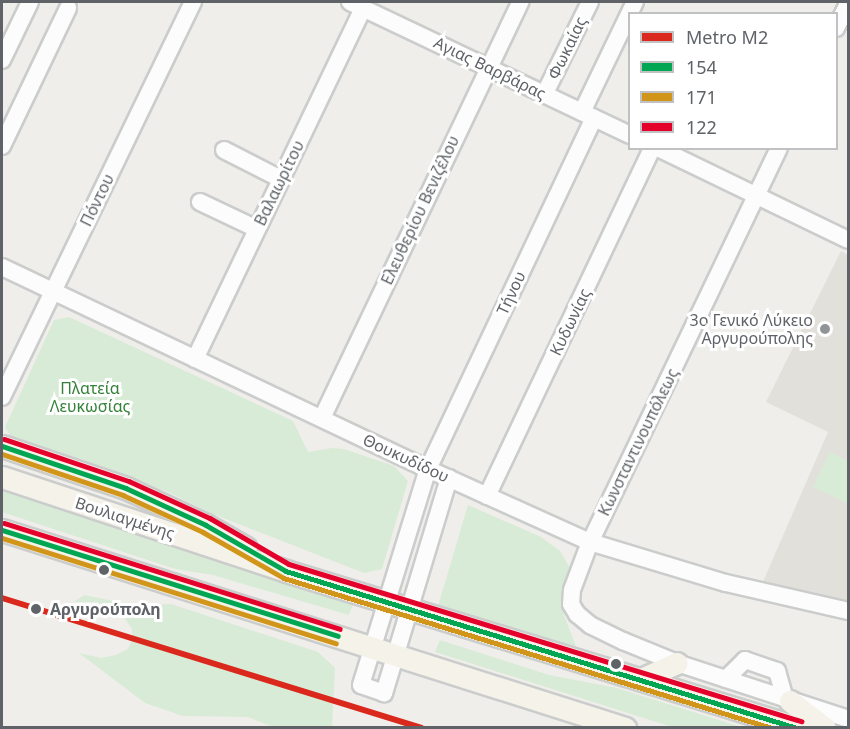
<!DOCTYPE html>
<html>
<head>
<meta charset="utf-8">
<style>
  body { margin:0 }
  #map { position:relative; width:850px; height:729px; overflow:hidden; background:#efeeea; font-family:"Noto Sans",sans-serif }
  div>[style] { position:absolute }
  [style*='--x'] { left:calc(var(--x)*1px); top:calc(var(--y)*1px); width:calc(var(--w)*1px); rotate:calc(var(--a)*1deg) }
  .education>* { inset:0; background:#e2e0da }
  .green>* { inset:0; background:#d8ebd6 }
  .roads { filter:drop-shadow(2px 0 #cbcccc) drop-shadow(-2px 0 #cbcccc) drop-shadow(0 2px #cbcccc) drop-shadow(0 -2px #cbcccc) }
  .minor>* { height:16px; margin:-8px; padding:0 8px; transform-origin:8px; border-radius:8px; background:#fdfcfc }
  .major>* { height:21px; margin:-10.5px; padding:0 10.5px; transform-origin:10.5px; border-radius:10.5px; background:#f4f2e9 }
  .bus-1>* { height:4.5px; margin:-2.25px; padding:0 2.25px; transform-origin:2.25px; border-radius:2.25px; background:#00a651 }
  .bus-2>* { height:4.5px; margin:-2.25px; padding:0 2.25px; transform-origin:2.25px; border-radius:2.25px; background:#d1951a }
  .bus-3>* { height:4.5px; margin:-2.25px; padding:0 2.25px; transform-origin:2.25px; border-radius:2.25px; background:#e4002b }
  .metro-1>* { height:6px; margin:-3px; padding:0 3px; transform-origin:3px; border-radius:3px; background:#da291c }
  .dots>* { width:16px; height:16px; translate:-50% -50%; box-sizing:border-box; border:3px solid #fff; border-radius:50% }
  span { translate:-50% -50%; white-space:nowrap; text-align:center; line-height:1.15; -webkit-text-stroke:6px #fff; paint-order:stroke }
  .street-label { font-size:16px; color:#5f6368 }
  .poi-label { font-size:16px; color:#5f6368 }
  .right { translate:-100% -50%; text-align:right }
  .park-label { font-size:16px; color:#348238 }
  .stop-label { font-size:16px; color:#5f6368; font-weight:700 }
  .left { translate:0 -50%; text-align:left }
  .frame { position:absolute; inset:0; border:3px solid #5f6368; pointer-events:none }
  .legend { position:absolute; left:628px; top:12px; width:210px; height:138px; box-sizing:border-box; background:#fff; border:2px solid #bfc1c3; margin:0; padding:8px 10px; list-style:none; font-size:18px; color:#5f6368 }
  .legend li { display:flex; align-items:center; gap:12px; height:30px }
  .legend b { width:30px; border:2px solid #bfc1c3 }
</style>
</head>
<body>
<div id="map">
  <div class="education">
    <div style="clip-path:polygon(841px 251px,848px 255px,848px 606px,762px 584px,828px 432px,766px 402px)"></div>
  </div>
  <div class="green">
    <div style="clip-path:polygon(69px 317px,293px 421px,308px 452px,332px 448px,344px 449px,394px 466px,408px 481px,382px 569px,364px 573px,213px 514px,168px 492px,13px 440px,5px 427px,54px 320px)"></div>
    <div style="clip-path:polygon(830px 452px,848px 461px,848px 504px,813px 487px)"></div>
    <div style="clip-path:polygon(2px 490px,353px 605px,349px 615px,213px 575px,175px 569px,2px 512px)"></div>
    <div style="clip-path:polygon(468px 505px,541px 537px,560px 551px,573px 573px,564px 615px,578px 652px,438px 606px)"></div>
    <div style="clip-path:polygon(84px 595px,138px 606px,171px 604px,318px 652px,335px 668px,332px 727px,273px 727px,248px 717px,183px 716px,145px 703px,79px 653px,101px 658px,116px 655px,128px 649px,132px 639px,132px 629px,121px 613px,97px 602px,74px 602px)"></div>
    <div style="clip-path:polygon(440px 640px,549px 675px,617px 688px,741px 727px,672px 727px,435px 652px)"></div>
  </div>
  <div class="roads">
    <div class="minor">
      <div style="--x:350;--y:2;--w:310;--a:25.4"></div>
      <div style="--x:836;--y:28;--w:28;--a:-64"></div>
      <div style="--x:2;--y:60;--w:64;--a:-64.2"></div>
      <div style="--x:544;--y:95;--w:104;--a:-63.7"></div>
      <div style="--x:582;--y:112;--w:122;--a:-64.3"></div>
      <div style="--x:2;--y:146;--w:153;--a:-64.4"></div>
      <div style="--x:658;--y:148;--w:211;--a:25.8"></div>
      <div style="--x:779;--y:148;--w:437;--a:115.6"></div>
      <div style="--x:590;--y:542;--w:51;--a:110.6"></div>
      <div style="--x:572;--y:590;--w:14;--a:94"></div>
      <div style="--x:571;--y:604;--w:12;--a:59"></div>
      <div style="--x:577;--y:614;--w:17;--a:40"></div>
      <div style="--x:590;--y:625;--w:37;--a:26"></div>
      <div style="--x:623;--y:641;--w:58;--a:22.2"></div>
      <div style="--x:677;--y:663;--w:180;--a:18.1"></div>
      <div style="--x:224;--y:150;--w:64;--a:27"></div>
      <div style="--x:200;--y:202;--w:63;--a:25.3"></div>
      <div style="--x:2;--y:267;--w:471;--a:25.4"></div>
      <div style="--x:428;--y:469;--w:178;--a:24.3"></div>
      <div style="--x:590;--y:542;--w:142;--a:16.8"></div>
      <div style="--x:726;--y:583;--w:125;--a:12.9"></div>
      <div style="--x:195;--y:359;--w:389;--a:-64.4"></div>
      <div style="--x:2;--y:397;--w:439;--a:-64.2"></div>
      <div style="--x:322;--y:418;--w:461;--a:-64.5"></div>
      <div style="--x:449;--y:478;--w:225;--a:106.8"></div>
      <div style="--x:384;--y:693;--w:24;--a:-161"></div>
      <div style="--x:361;--y:685;--w:226;--a:-72.8"></div>
      <div style="--x:428;--y:469;--w:388;--a:-64.7"></div>
      <div style="--x:487;--y:496;--w:385;--a:-64.6"></div>
      <div style="--x:726;--y:679;--w:27;--a:-45"></div>
      <div style="--x:745;--y:660;--w:34;--a:19"></div>
      <div style="--x:777;--y:671;--w:29;--a:74"></div>
    </div>
    <div class="major">
      <div style="--x:2;--y:446;--w:131;--a:18.7"></div>
      <div style="--x:126;--y:488;--w:88;--a:24.8"></div>
      <div style="--x:206;--y:525;--w:46;--a:29.9"></div>
      <div style="--x:2;--y:477;--w:299;--a:18.3"></div>
      <div style="--x:286;--y:571;--w:536;--a:17.02"></div>
      <div style="--x:2;--y:530;--w:654;--a:17.63"></div>
      <div style="--x:641;--y:679;--w:39;--a:-24"></div>
      <div style="--x:790;--y:701;--w:44;--a:37.6"></div>
    </div>
  </div>
  <div class="bus-1">
    <div style="--x:2;--y:446;--w:131;--a:18.7"></div>
    <div style="--x:126;--y:488;--w:88;--a:24.8"></div>
    <div style="--x:206;--y:525;--w:92;--a:29.9"></div>
    <div style="--x:286;--y:571;--w:535;--a:17.08"></div>
    <div style="--x:2;--y:530;--w:352;--a:17.5"></div>
  </div>
  <div class="bus-2">
    <div style="--x:2;--y:454;--w:128;--a:18.7"></div>
    <div style="--x:123;--y:495;--w:88;--a:24.8"></div>
    <div style="--x:203;--y:532;--w:93;--a:29.6"></div>
    <div style="--x:284;--y:578;--w:511;--a:17.09"></div>
    <div style="--x:2;--y:538;--w:350;--a:17.5"></div>
  </div>
  <div class="bus-3">
    <div style="--x:4;--y:439;--w:132;--a:18.6"></div>
    <div style="--x:129;--y:481;--w:89;--a:24.6"></div>
    <div style="--x:210;--y:518;--w:91;--a:30.2"></div>
    <div style="--x:289;--y:564;--w:536;--a:17.05"></div>
    <div style="--x:4;--y:523;--w:352;--a:17.5"></div>
  </div>
  <div class="metro-1">
    <div style="--x:2;--y:598;--w:439;--a:17.2"></div>
  </div>
  <div class="dots">
    <div style="left:825px;top:329px;background:#919496"></div>
    <div style="left:104px;top:570px;background:#5f6368"></div>
    <div style="left:36px;top:609px;background:#5f6368"></div>
    <div style="left:616px;top:664px;background:#5f6368"></div>
  </div>
  <div class="street-label">
    <span style="left:567px;top:48px;rotate:-64deg">Φωκαίας</span>
    <span style="left:490px;top:68px;rotate:26deg">Αγιας Βαρβάρας</span>
    <span style="left:279px;top:183px;rotate:-64deg">Βαλαωρίτου</span>
    <span style="left:97px;top:200px;rotate:-64deg">Πόντου</span>
    <span style="left:420px;top:210px;rotate:-65deg">Ελευθερίου Βενιζέλου</span>
    <span style="left:511px;top:293px;rotate:-65deg">Τήνου</span>
    <span style="left:570px;top:322px;rotate:-64deg">Κυδωνίας</span>
    <span style="left:638px;top:442px;rotate:-64deg">Κωνσταντινουπόλεως</span>
    <span style="left:406px;top:458px;rotate:25deg">Θουκυδίδου</span>
    <span style="left:125px;top:518px;rotate:18deg">Βουλιαγμένης</span>
  </div>
  <div class="poi-label">
    <span class="right" style="left:813px;top:329px">3ο Γενικό Λύκειο<br>Αργυρούπολης</span>
  </div>
  <div class="park-label">
    <span style="left:90px;top:397px">Πλατεία<br>Λευκωσίας</span>
  </div>
  <div class="stop-label">
    <span class="left" style="left:50px;top:609px">Αργυρούπολη</span>
  </div>
  <div class="frame"></div>
  <ul class="legend">
  <li><b style="height:8px;background:#da291c"></b>Metro Μ2</li>
  <li><b style="height:8px;background:#00a651"></b>154</li>
  <li><b style="height:8px;background:#d1951a"></b>171</li>
  <li><b style="height:8px;background:#e4002b"></b>122</li>
  </ul>
</div>
</body>
</html>
